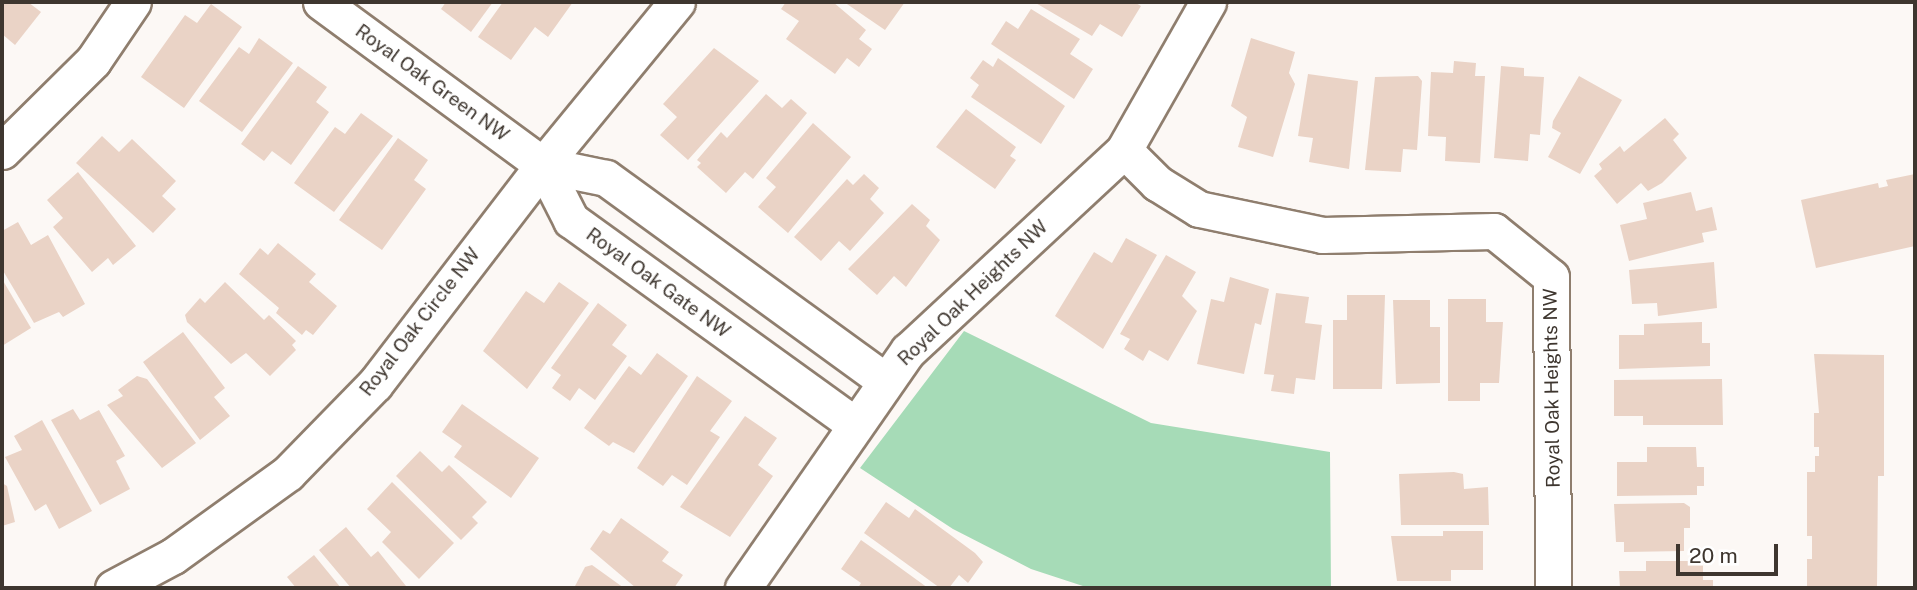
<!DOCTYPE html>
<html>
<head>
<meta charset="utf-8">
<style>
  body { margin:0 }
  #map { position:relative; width:1917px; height:590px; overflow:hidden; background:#fcf8f5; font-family:"Public Sans",sans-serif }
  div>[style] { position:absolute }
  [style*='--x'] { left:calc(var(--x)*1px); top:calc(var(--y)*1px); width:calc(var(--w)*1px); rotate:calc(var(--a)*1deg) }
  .green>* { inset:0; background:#a6dbb7 }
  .building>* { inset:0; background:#ead3c6 }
  .roads { filter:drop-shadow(2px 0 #8f7e6e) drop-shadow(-2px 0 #8f7e6e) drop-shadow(0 2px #8f7e6e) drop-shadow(0 -2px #8f7e6e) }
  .street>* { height:35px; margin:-17.5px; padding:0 17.5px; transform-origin:17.5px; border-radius:17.5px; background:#fff }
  span { translate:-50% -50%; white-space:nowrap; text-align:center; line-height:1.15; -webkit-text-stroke:5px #fff; paint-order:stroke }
  .street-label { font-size:19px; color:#3e362f }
  .frame { position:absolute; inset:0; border:4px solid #3e362f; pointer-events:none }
  .scale { position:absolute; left:1676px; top:544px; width:102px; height:32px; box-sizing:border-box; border:4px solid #3e362f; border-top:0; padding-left:9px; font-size:21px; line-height:24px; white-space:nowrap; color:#3e362f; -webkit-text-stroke:5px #fff; paint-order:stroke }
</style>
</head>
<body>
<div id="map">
  <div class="green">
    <div style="clip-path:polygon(964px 331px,1151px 423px,1330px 452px,1331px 588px,1089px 588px,1031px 569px,953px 529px,860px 468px)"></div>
  </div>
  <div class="building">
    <div style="clip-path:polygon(2px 2px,28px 2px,41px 12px,15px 45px,2px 34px)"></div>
    <div style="clip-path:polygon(446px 2px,493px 2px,471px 32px,441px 9px)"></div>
    <div style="clip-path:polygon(503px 2px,573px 2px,548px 37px,535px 27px,511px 60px,478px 37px)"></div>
    <div style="clip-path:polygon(786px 2px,833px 2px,866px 30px,859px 39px,872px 49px,859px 67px,847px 58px,835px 74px,786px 39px,799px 21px,781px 9px)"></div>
    <div style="clip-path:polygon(844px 2px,905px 2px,885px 30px)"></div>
    <div style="clip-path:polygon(1034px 2px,1134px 2px,1141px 6px,1122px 37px,1100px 24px,1092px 36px)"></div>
    <div style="clip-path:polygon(211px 4px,242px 27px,184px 108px,141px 77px,185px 15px,197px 23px)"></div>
    <div style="clip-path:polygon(1031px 9px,1080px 39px,1070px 54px,1093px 69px,1074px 99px,991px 44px,1006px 21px,1018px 29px)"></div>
    <div style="clip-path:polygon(259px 38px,293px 63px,242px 132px,199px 101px,239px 47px,249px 54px)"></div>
    <div style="clip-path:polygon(1251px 38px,1295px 52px,1289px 73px,1295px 84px,1273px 157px,1238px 147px,1247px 117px,1231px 106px)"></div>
    <div style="clip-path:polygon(714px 48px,759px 81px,688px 160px,660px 135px,677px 117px,663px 104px)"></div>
    <div style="clip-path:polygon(998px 58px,1065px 106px,1041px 144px,971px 97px,979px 85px,970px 78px,983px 60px,993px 67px)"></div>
    <div style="clip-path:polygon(1454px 61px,1476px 63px,1475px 76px,1485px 76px,1480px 163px,1445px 161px,1446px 137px,1428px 136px,1431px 72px,1453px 73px)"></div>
    <div style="clip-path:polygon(298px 66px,327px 87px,316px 102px,329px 112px,291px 165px,272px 151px,264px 161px,241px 144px)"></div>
    <div style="clip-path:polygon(1501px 66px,1524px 68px,1524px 76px,1544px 77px,1540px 135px,1530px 134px,1528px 161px,1494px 158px)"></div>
    <div style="clip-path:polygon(1308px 74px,1358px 81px,1349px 169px,1309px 162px,1313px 138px,1298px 136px)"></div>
    <div style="clip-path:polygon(1418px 76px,1422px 81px,1417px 150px,1403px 149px,1401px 172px,1365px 170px,1375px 77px)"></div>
    <div style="clip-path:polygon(1579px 76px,1622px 100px,1580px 174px,1548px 157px,1561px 133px,1552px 128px,1553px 121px)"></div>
    <div style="clip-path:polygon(766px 94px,782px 108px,791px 99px,807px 113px,753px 179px,745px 172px,726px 193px,697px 167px,701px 163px,697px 160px,721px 132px,727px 138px)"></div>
    <div style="clip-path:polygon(966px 109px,1016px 147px,1010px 156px,1016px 160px,995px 189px,936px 147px)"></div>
    <div style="clip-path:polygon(361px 113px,393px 136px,334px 212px,294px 183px,335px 127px,345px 134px)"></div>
    <div style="clip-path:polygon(1665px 118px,1679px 134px,1673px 140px,1687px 158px,1662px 183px,1648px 191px,1641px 183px,1617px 204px,1594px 176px,1602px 169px,1599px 164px,1620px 146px,1624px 152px)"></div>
    <div style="clip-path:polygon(813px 123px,851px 157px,788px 233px,758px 207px,776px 187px,766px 178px)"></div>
    <div style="clip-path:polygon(102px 136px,119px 152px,132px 139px,176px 181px,162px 196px,176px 209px,153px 233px,76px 163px)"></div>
    <div style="clip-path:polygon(398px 138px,428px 160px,414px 180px,426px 189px,382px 250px,339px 220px)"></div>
    <div style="clip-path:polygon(78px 172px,136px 246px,113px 265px,108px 258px,92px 272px,53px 227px,63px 218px,47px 200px)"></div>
    <div style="clip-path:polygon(864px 174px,879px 188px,870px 199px,884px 213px,850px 251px,839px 241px,821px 261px,794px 237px,847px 179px,853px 185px)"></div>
    <div style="clip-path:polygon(1915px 174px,1915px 246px,1816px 268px,1801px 200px,1878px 183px,1879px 188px,1888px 186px,1886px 180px)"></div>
    <div style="clip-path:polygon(1691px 192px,1696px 211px,1712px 207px,1717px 230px,1702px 233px,1704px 242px,1629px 261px,1620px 225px,1647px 219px,1643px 203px)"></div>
    <div style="clip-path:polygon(912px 204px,930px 220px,926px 226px,940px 240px,906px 287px,894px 276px,877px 295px,848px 269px)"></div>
    <div style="clip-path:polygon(18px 222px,31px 245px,48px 235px,85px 304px,63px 317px,59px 312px,34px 323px,2px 269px,2px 231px)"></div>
    <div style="clip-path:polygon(1126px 238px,1157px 255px,1103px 349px,1055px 316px,1094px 252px,1112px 263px)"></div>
    <div style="clip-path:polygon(278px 243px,316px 274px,309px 282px,337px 306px,313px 335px,306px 330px,302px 335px,276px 313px,279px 308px,239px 274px,260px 248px,268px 255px)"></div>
    <div style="clip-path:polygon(1166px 255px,1196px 272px,1182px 296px,1197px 311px,1168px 361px,1149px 350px,1143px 361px,1124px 349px,1130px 339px,1120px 334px)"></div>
    <div style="clip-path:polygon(1714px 262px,1717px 308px,1658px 316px,1657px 303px,1632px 304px,1629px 270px)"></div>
    <div style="clip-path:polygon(1230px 277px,1269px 289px,1261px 325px,1255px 323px,1244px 374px,1197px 364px,1211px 299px,1224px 302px)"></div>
    <div style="clip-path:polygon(2px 279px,31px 328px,2px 346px)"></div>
    <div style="clip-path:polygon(225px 282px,264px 320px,269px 315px,296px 341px,292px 345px,296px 350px,270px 376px,246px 353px,231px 364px,187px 322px,185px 315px,200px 298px,205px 303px)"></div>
    <div style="clip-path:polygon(559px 282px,589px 303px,527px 389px,483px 351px,526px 291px,544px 303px)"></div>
    <div style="clip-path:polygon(1276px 293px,1309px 297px,1305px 323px,1322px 325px,1315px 380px,1296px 378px,1294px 394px,1271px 391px,1274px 375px,1264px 374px)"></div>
    <div style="clip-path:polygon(1347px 295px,1385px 295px,1382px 389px,1333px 389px,1333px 320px,1347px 320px)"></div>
    <div style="clip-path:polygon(1448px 299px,1486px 299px,1486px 322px,1503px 322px,1499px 383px,1480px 383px,1480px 401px,1448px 401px)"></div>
    <div style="clip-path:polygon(1393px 300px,1430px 300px,1430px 327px,1440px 327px,1440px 383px,1396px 384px)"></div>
    <div style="clip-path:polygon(598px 303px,627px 325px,612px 345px,627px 356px,595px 400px,579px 388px,570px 401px,552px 388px,561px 375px,551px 368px)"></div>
    <div style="clip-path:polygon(1702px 322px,1702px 343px,1710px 343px,1710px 366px,1619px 369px,1619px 335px,1644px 335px,1644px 324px)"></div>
    <div style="clip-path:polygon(183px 332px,225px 388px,214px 397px,230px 416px,200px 440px,143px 362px)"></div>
    <div style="clip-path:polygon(657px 353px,688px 376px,634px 453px,613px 442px,609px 446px,584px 428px,629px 366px,641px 375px)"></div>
    <div style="clip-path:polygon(1814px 354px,1884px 355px,1884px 476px,1878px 476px,1877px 588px,1807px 588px,1807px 559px,1812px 559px,1812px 536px,1807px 536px,1807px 472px,1815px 472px,1815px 456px,1819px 456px,1819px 447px,1814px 447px,1814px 413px,1819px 413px)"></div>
    <div style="clip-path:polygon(137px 376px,147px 379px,196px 443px,162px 468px,107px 405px,123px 396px,118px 390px)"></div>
    <div style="clip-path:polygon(697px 376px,732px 401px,710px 431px,720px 437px,687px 485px,672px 475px,663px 486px,637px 468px)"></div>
    <div style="clip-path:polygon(1722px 379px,1723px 425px,1643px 425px,1643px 416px,1614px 416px,1614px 380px)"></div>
    <div style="clip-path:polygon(462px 404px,539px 458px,511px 498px,454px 457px,462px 446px,442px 432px)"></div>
    <div style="clip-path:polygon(73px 409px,80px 420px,99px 410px,125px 456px,116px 461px,130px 489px,100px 505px,51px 420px)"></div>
    <div style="clip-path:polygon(745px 416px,777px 438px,758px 465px,773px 476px,730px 537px,680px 507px)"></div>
    <div style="clip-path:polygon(42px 420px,92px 511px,59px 529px,46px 504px,35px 511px,5px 457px,22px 450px,14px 436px)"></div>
    <div style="clip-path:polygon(1647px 447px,1696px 447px,1697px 467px,1704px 467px,1704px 486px,1697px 486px,1697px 495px,1617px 496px,1617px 462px,1647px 462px)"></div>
    <div style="clip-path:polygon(420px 451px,442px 472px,449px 465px,487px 502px,472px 517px,478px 523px,461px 540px,396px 476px)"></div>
    <div style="clip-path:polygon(1399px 474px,1454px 472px,1463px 474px,1464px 489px,1488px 487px,1489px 525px,1401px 525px)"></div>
    <div style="clip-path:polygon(392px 482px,454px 543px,419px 579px,382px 542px,391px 532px,367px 509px)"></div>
    <div style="clip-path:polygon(2px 483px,7px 486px,15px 522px,2px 526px)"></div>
    <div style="clip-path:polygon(886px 502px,909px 518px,915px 509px,975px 553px,983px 562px,968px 583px,959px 575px,949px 588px,940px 588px,864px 533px)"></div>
    <div style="clip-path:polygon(1684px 503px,1690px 507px,1690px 528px,1684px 528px,1684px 551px,1624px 552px,1624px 542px,1616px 542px,1614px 504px)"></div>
    <div style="clip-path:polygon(621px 518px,669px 552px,662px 561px,683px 575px,674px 588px,636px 588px,590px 549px,603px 530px,610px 534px)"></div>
    <div style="clip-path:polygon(346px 527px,371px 557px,378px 551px,406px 586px,351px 588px,319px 550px)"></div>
    <div style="clip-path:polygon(1443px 531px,1483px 531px,1483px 570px,1451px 570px,1451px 581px,1397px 581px,1391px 536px,1443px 536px)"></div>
    <div style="clip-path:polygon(861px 540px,888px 559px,928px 588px,858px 588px,861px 583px,841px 569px)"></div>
    <div style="clip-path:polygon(314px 555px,341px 588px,296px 588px,287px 577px)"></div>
    <div style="clip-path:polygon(1646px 561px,1703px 561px,1703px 580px,1713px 580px,1713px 588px,1620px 588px,1619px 571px,1646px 571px)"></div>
    <div style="clip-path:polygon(592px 565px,624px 588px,574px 588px,585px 567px)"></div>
  </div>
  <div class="roads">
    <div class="street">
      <div style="--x:321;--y:2;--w:275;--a:36.3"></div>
      <div style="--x:543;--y:165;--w:64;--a:11.7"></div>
      <div style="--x:606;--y:178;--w:344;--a:36"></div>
      <div style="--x:1124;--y:150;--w:47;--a:45"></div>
      <div style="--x:1157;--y:183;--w:49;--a:31.8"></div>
      <div style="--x:1199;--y:209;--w:126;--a:11.9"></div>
      <div style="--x:1322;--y:235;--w:172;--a:-1.3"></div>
      <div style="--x:1494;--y:231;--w:73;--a:38.9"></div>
      <div style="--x:1551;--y:277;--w:311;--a:89.6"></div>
      <div style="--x:2;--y:151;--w:128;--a:-44.7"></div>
      <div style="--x:93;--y:61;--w:71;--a:-55.9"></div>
      <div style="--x:543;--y:165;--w:62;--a:63"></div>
      <div style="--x:571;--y:220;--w:349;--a:35.8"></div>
      <div style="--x:113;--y:588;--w:68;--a:-28.1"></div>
      <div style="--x:173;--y:556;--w:142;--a:-35.8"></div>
      <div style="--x:288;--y:473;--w:124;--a:-45.7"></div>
      <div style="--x:375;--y:384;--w:276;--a:-52.5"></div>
      <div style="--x:543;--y:165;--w:211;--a:-50.6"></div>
      <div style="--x:743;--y:588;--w:289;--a:-55.2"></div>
      <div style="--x:908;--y:351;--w:295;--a:-42.9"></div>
      <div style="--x:1124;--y:150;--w:170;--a:-60.4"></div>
    </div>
  </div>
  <div class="street-label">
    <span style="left:432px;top:83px;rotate:36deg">Royal Oak Green NW</span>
    <span style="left:658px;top:283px;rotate:36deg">Royal Oak Gate NW</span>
    <span style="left:973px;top:293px;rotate:-44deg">Royal Oak Heights NW</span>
    <span style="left:420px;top:322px;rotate:-52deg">Royal Oak Circle NW</span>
    <span style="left:1552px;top:388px;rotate:-91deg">Royal Oak Heights NW</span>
  </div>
  <div class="frame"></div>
  <div class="scale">20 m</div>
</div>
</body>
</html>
